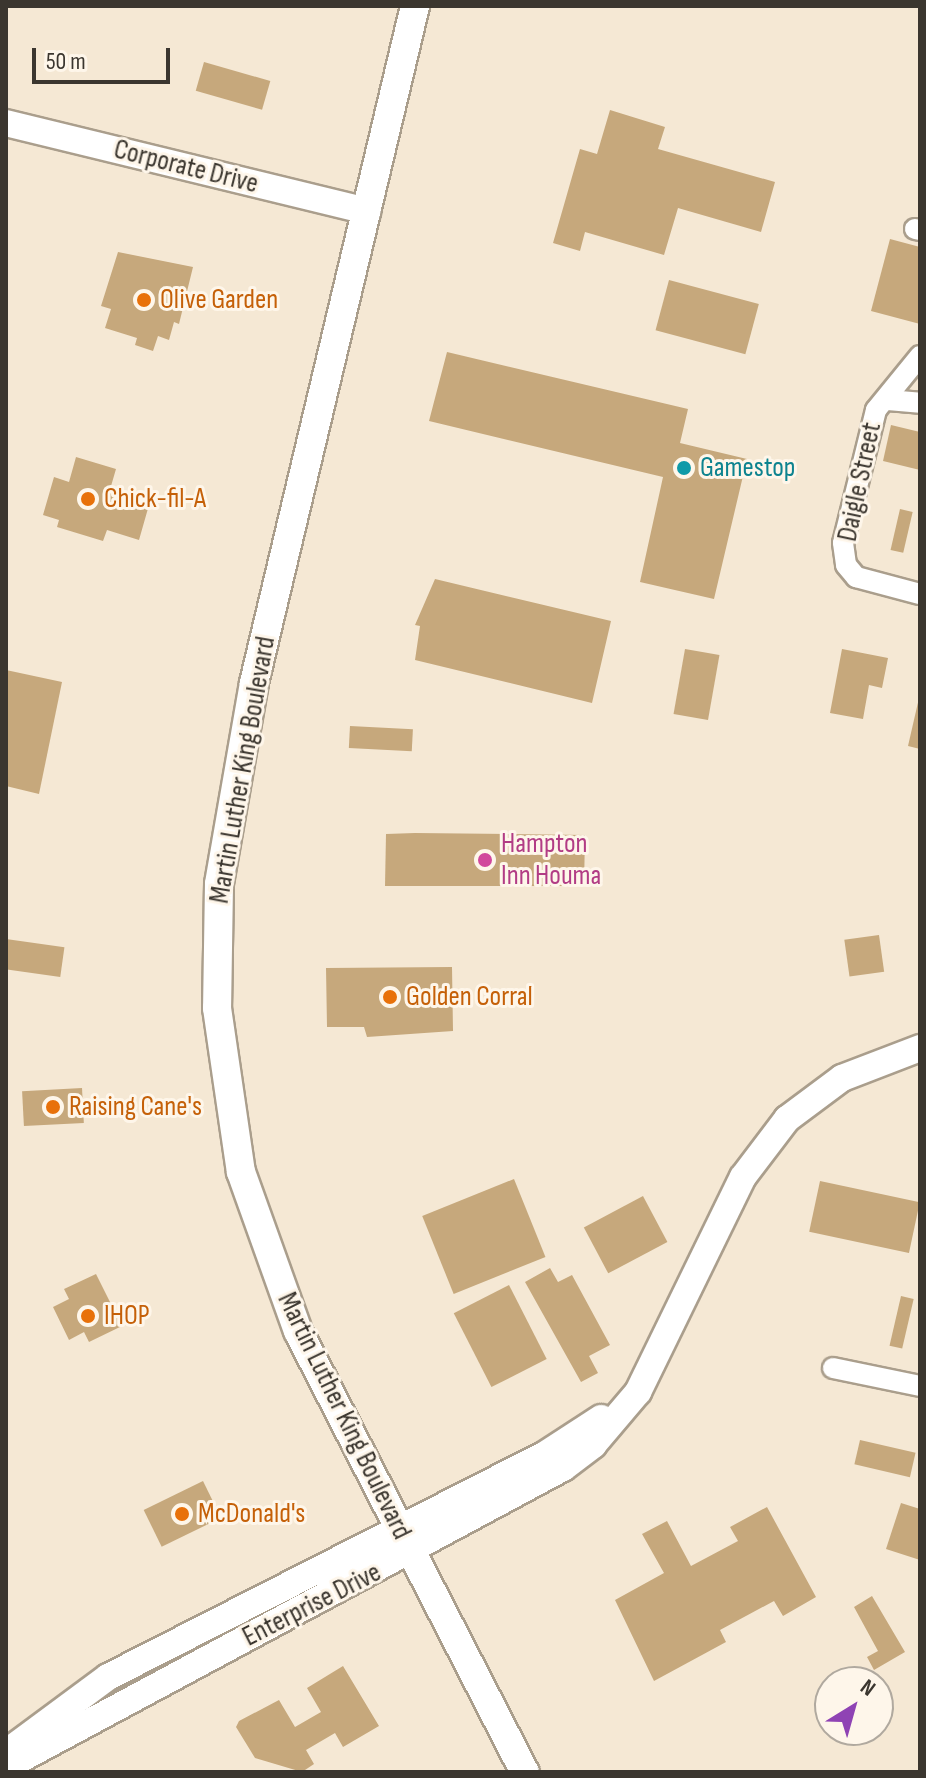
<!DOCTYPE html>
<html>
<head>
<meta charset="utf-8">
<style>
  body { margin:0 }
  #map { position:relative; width:926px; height:1778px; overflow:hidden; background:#f5e8d4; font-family:"Sofia Sans Condensed",sans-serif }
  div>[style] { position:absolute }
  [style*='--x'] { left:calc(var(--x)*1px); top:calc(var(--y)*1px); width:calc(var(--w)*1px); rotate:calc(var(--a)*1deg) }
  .building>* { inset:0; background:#c6a87c; transform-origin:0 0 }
  .roads { filter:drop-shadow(2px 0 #aa9e8c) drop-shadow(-2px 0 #aa9e8c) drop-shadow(0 2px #aa9e8c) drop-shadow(0 -2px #aa9e8c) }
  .minor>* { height:20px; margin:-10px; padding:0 10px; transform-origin:10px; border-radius:10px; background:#fff }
  .tertiary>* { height:26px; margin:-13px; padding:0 13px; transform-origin:13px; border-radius:13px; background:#fff }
  .secondary>* { height:28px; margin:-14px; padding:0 14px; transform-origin:14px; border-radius:14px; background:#fff }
  .dots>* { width:22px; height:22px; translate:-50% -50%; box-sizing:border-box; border:4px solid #fef6ea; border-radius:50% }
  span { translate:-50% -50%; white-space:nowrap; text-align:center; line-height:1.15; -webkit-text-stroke:6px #fef6ea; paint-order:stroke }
  .street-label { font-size:28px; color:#3b362f }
  .food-label { font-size:28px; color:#c56008 }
  .left { translate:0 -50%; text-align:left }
  .culture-label { font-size:28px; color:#0d838f }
  .hotel-label { font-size:28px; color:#b23c85 }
  .frame { position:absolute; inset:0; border:8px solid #3b362f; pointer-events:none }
  .north { position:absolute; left:814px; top:1666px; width:80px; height:80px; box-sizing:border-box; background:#fef6ea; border:2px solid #b0a99f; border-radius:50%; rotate:37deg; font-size:22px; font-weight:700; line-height:32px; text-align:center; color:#3b362f }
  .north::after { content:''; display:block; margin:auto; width:28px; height:36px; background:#8f43b4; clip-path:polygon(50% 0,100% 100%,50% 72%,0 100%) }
  .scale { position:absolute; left:32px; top:48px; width:138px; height:36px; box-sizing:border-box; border:4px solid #3b362f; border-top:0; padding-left:10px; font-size:24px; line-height:28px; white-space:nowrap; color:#3b362f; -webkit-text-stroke:6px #fef6ea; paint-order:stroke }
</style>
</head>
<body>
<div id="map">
  <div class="building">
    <div style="left:204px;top:62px;width:69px;height:30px;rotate:16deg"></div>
    <div style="clip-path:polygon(610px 110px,665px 127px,658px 149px,775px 182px,761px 232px,678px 208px,664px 255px,585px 232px,580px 251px,553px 243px,580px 149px,597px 154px)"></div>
    <div style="clip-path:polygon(890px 239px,920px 247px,920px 324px,871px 311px)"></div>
    <div style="clip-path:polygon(118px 252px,193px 267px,179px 324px,174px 322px,169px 340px,158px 336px,153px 351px,135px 345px,137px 338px,105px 328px,111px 309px,101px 306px)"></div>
    <div style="left:669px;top:280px;width:93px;height:52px;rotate:15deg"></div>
    <div style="clip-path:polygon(447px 352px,688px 409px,680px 443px,747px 459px,714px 599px,640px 582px,663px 477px,429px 421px)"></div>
    <div style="clip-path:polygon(891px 425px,920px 432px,920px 470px,883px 461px)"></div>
    <div style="clip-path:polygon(76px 457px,116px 469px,109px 493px,149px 505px,139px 540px,107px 530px,103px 541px,57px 527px,59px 520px,43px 515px,54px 477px,69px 482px)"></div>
    <div style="left:900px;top:509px;width:13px;height:42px;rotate:13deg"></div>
    <div style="clip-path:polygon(435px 579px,611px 621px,592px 703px,415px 660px,420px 626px,415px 625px)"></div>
    <div style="left:685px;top:649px;width:35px;height:66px;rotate:10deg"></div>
    <div style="clip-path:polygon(842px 649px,888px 658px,882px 688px,869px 685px,863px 719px,830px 713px)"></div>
    <div style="clip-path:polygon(6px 670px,62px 682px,39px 794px,6px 786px)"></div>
    <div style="clip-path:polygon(919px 698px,920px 698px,920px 749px,908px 746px)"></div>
    <div style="left:350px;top:726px;width:63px;height:22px;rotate:3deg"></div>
    <div style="clip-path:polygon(415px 833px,585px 835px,584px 886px,385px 886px,386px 834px)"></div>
    <div style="left:879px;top:935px;width:37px;height:35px;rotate:82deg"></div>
    <div style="left:6px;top:939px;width:59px;height:30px;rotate:8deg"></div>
    <div style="clip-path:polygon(452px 967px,453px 1031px,367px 1037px,364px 1027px,327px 1027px,326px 968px)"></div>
    <div style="left:82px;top:1088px;width:35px;height:60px;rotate:87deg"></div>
    <div style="left:514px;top:1179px;width:84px;height:99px;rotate:68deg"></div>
    <div style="left:820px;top:1181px;width:102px;height:52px;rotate:12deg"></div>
    <div style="left:643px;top:1196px;width:52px;height:67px;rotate:62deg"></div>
    <div style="clip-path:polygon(550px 1268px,558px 1282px,572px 1275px,610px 1345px,589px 1356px,598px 1373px,581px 1382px,525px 1282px)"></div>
    <div style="clip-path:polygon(96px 1274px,122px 1326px,89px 1342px,84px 1332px,69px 1340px,53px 1307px,69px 1299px,64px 1289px)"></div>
    <div style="left:509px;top:1285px;width:83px;height:62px;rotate:63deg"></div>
    <div style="left:901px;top:1296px;width:13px;height:51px;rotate:13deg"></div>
    <div style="left:860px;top:1440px;width:57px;height:25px;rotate:13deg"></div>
    <div style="left:203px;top:1481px;width:41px;height:66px;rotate:64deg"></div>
    <div style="clip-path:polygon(901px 1503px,920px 1509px,920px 1560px,886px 1549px)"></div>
    <div style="clip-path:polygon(767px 1507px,816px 1597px,783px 1616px,774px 1601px,720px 1630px,726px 1642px,654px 1681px,615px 1600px,664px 1573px,642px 1534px,667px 1521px,691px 1566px,738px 1541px,730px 1527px)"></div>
    <div style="clip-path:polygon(872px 1596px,905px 1652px,874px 1670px,867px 1657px,878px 1651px,854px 1607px)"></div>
    <div style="clip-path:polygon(343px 1666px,379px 1726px,343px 1747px,335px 1733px,306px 1750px,314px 1764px,302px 1772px,255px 1758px,236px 1727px,239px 1721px,279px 1700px,295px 1727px,321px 1712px,307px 1688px)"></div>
  </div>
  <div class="roads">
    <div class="minor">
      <div style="--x:915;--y:229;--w:5;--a:11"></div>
      <div style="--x:920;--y:356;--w:70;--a:129.2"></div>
      <div style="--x:876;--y:410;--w:137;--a:103.9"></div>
      <div style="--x:843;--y:543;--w:22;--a:82"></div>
      <div style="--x:846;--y:565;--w:16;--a:50"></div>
      <div style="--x:856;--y:577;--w:66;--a:14.9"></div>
      <div style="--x:888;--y:400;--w:32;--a:5"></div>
      <div style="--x:833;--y:1368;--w:89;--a:11.7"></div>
    </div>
    <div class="tertiary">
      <div style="--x:6;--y:123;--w:372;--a:13.7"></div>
      <div style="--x:12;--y:1748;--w:119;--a:-36.5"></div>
      <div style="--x:108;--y:1677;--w:489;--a:-27"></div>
      <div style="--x:544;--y:1455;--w:68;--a:-33"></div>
      <div style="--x:6;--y:1767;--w:632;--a:-28.23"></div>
      <div style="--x:563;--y:1468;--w:38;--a:-37"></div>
      <div style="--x:593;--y:1445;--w:70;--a:-49.7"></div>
      <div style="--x:638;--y:1392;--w:239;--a:-64"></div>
      <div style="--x:743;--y:1177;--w:73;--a:-52.8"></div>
      <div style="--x:787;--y:1119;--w:69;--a:-36.7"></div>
      <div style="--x:842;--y:1078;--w:84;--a:-21"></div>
    </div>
    <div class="secondary">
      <div style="--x:415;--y:6;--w:696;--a:103.38"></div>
      <div style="--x:254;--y:683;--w:204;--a:99.9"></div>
      <div style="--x:219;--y:884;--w:124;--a:90.9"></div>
      <div style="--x:217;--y:1008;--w:166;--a:81.7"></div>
      <div style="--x:241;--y:1172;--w:169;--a:70.3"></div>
      <div style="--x:298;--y:1331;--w:496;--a:62.8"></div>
    </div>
  </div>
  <div class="dots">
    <div style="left:144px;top:300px;background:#e8710a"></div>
    <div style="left:684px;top:468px;background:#0f9aa8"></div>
    <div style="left:88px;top:499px;background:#e8710a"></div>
    <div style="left:485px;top:860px;background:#d1479c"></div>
    <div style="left:390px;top:997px;background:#e8710a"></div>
    <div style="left:53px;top:1107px;background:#e8710a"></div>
    <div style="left:88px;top:1316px;background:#e8710a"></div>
    <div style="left:182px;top:1514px;background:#e8710a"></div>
  </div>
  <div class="street-label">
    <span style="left:186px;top:167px;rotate:14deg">Corporate Drive</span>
    <span style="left:860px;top:482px;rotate:-78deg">Daigle Street</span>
    <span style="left:243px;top:770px;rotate:-80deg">Martin Luther King Boulevard</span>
    <span style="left:344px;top:1416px;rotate:64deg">Martin Luther King Boulevard</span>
    <span style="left:312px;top:1605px;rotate:-27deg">Enterprise Drive</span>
  </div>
  <div class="food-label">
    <span class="left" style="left:160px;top:300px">Olive Garden</span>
    <span class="left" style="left:104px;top:499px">Chick-fil-A</span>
    <span class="left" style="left:406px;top:997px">Golden Corral</span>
    <span class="left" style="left:69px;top:1107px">Raising Cane's</span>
    <span class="left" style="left:104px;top:1316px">IHOP</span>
    <span class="left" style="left:198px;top:1514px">McDonald's</span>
  </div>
  <div class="culture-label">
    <span class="left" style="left:700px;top:468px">Gamestop</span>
  </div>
  <div class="hotel-label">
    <span class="left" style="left:501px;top:860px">Hampton<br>Inn Houma</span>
  </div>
  <div class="frame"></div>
  <div class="north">N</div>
  <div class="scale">50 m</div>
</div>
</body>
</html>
